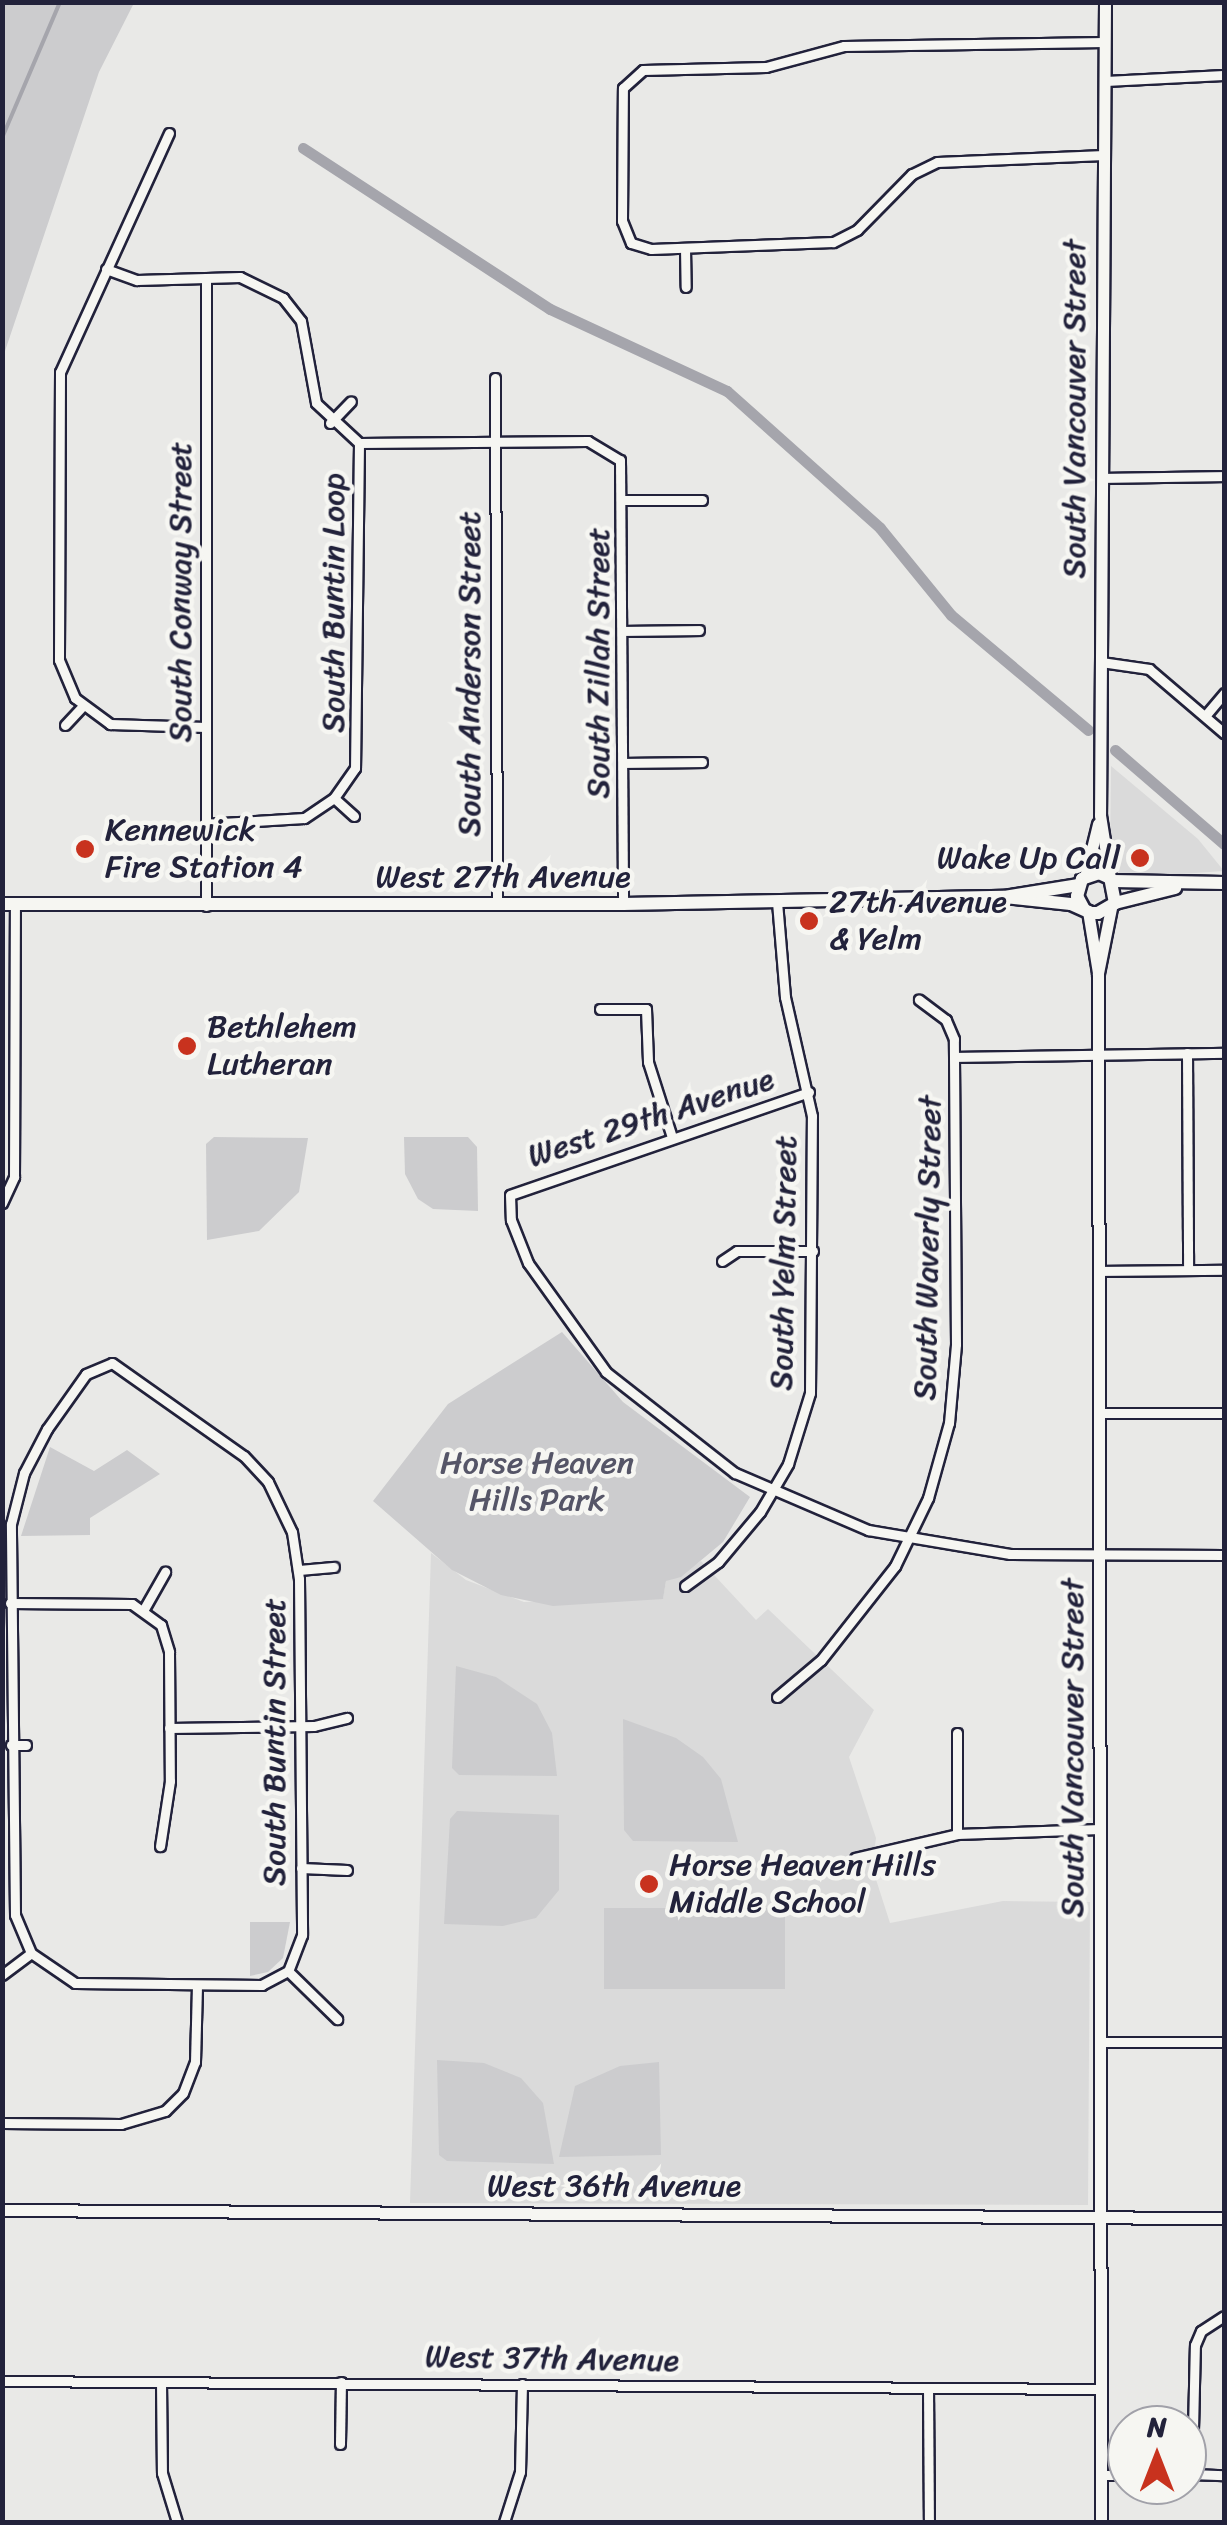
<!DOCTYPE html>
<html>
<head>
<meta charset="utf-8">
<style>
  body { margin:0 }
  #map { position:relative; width:1227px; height:2525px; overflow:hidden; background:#e9e9e7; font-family:Sriracha,sans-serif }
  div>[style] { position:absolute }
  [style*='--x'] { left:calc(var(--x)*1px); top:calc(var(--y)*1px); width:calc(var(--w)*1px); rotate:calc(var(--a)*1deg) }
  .built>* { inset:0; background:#dadada }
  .green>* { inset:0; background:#ccccce; transform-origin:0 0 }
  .stream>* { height:4px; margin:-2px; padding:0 2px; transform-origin:2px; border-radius:2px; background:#a5a5ac }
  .canal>* { height:11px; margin:-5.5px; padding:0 5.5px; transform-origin:5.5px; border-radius:5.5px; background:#a5a5ac }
  .roads { filter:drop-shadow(2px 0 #22223b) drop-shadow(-2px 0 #22223b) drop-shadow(0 2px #22223b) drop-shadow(0 -2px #22223b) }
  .minor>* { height:9px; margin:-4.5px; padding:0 4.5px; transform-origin:4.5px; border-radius:4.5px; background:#f6f6f2 }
  .tertiary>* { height:11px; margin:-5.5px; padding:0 5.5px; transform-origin:5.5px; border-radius:5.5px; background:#f6f6f2 }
  .secondary>* { height:12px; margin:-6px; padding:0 6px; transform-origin:6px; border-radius:6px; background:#f6f6f2 }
  .dots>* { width:28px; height:28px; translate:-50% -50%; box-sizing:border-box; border:5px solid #f6f6f2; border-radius:50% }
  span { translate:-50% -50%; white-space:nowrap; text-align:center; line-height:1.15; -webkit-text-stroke:9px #f6f6f2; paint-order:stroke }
  .street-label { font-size:32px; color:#22223b }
  .poi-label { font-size:32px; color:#22223b }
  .left { translate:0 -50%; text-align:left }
  .right { translate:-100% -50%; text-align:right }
  .park-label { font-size:32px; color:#555567 }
  .frame { position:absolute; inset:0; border:5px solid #22223b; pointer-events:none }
  .north { position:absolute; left:1107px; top:2405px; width:100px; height:100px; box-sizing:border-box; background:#f6f6f2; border:2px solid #a1a1a9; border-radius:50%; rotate:0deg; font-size:28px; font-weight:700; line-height:40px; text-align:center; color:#22223b }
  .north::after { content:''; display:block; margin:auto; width:35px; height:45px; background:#c8321e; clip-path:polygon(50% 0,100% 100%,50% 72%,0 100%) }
</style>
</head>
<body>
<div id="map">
  <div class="built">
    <div style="clip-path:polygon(1111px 766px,1198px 839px,1224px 871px,1121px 878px,1110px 856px)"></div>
    <div style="clip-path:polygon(431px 1553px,466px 1580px,524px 1602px,663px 1598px,666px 1581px,701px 1561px,756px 1620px,768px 1609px,874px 1710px,849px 1757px,876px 1838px,872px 1867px,890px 1923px,1003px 1901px,1090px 1902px,1088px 2205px,410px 2203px)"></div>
  </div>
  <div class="green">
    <div style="clip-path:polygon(3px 2px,134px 3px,99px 72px,3px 357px)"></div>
    <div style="clip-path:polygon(214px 1137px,308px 1138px,299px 1192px,259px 1231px,207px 1240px,206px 1144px)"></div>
    <div style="clip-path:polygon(404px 1137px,468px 1137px,477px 1147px,478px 1211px,433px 1209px,418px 1199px,405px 1174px)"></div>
    <div style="clip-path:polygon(562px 1332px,623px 1402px,750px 1497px,723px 1542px,681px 1577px,666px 1581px,663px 1599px,553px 1606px,501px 1595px,452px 1570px,373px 1501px,448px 1404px)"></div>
    <div style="clip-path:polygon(50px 1447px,94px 1471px,127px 1450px,160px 1474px,90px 1518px,90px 1535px,21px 1536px)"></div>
    <div style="clip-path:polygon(456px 1666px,496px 1677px,537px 1704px,552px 1733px,557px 1776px,459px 1775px,452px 1768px)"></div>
    <div style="clip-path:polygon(623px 1719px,676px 1738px,703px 1757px,721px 1779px,738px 1842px,633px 1841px,624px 1830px)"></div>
    <div style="clip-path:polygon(457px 1811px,559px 1815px,559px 1890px,536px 1918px,503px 1926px,444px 1924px,450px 1819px)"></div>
    <div style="left:785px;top:1908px;width:81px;height:181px;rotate:90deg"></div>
    <div style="clip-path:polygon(250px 1922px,290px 1922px,283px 1958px,268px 1972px,250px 1976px)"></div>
    <div style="clip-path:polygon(437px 2060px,484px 2063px,521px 2078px,543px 2103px,554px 2164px,447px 2161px,439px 2155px)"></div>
    <div style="clip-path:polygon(659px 2062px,661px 2155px,559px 2157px,575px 2086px,620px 2066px)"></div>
  </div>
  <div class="stream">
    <div style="--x:2;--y:138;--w:148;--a:-66.9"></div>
  </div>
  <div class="canal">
    <div style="--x:303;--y:148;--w:295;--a:33.1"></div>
    <div style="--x:550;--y:309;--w:195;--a:24.9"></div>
    <div style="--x:727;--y:391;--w:205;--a:41.8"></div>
    <div style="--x:880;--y:528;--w:112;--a:50.8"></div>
    <div style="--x:951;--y:615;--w:179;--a:40"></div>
    <div style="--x:1115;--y:750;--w:144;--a:40.8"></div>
  </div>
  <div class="roads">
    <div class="minor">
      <div style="--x:1105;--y:81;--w:119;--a:-2.9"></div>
      <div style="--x:169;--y:133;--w:263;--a:114.5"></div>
      <div style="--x:60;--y:372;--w:288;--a:90.2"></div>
      <div style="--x:59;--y:660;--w:41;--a:67.2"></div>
      <div style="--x:75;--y:698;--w:44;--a:36.6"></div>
      <div style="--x:110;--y:724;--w:96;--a:1.8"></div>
      <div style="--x:1104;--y:155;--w:167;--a:177.6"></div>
      <div style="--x:937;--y:162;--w:28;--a:154"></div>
      <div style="--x:912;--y:174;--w:78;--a:134.5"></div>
      <div style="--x:857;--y:230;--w:27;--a:153"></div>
      <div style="--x:833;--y:242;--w:182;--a:177.8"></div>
      <div style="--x:651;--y:249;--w:21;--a:-163"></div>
      <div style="--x:631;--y:243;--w:24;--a:-112"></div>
      <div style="--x:622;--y:221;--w:133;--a:-89.6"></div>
      <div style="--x:623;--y:88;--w:27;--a:-42"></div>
      <div style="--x:643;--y:70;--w:123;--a:-1.4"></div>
      <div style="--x:766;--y:67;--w:81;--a:-15.1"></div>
      <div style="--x:844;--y:46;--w:261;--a:-0.9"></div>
      <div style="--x:685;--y:248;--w:39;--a:89"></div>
      <div style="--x:106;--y:269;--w:33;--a:20"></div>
      <div style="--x:137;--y:280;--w:103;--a:-1.7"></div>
      <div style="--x:240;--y:277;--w:48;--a:26"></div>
      <div style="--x:283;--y:298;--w:29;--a:52"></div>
      <div style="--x:301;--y:321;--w:83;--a:79.6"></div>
      <div style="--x:316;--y:403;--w:59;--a:42.9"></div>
      <div style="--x:359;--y:443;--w:325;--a:90.7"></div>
      <div style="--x:355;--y:768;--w:37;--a:125"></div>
      <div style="--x:334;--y:798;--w:36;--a:146"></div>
      <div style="--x:304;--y:818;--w:98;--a:176.5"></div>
      <div style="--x:206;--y:278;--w:628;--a:90"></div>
      <div style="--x:495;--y:378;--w:527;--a:89.78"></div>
      <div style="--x:330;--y:423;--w:30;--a:-46"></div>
      <div style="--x:359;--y:443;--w:229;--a:-0.5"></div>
      <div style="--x:588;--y:441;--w:37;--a:31"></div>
      <div style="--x:620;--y:460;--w:444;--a:89.6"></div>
      <div style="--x:1103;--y:478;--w:121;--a:-0.9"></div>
      <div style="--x:625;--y:500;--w:77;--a:0"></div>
      <div style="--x:624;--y:631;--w:75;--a:-0.8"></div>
      <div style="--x:1101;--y:662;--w:49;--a:8.3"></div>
      <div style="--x:1149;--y:669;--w:99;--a:40.5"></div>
      <div style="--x:1205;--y:716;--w:30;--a:-50"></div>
      <div style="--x:65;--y:725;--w:26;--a:-47"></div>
      <div style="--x:624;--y:763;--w:78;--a:-0.7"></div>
      <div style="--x:334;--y:798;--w:27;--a:42"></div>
      <div style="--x:600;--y:1009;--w:46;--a:0"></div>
      <div style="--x:646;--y:1009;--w:53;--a:87.8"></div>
      <div style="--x:648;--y:1062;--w:79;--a:72.3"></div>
      <div style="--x:1187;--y:1053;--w:217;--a:89.7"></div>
      <div style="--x:956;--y:1057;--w:268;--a:-0.9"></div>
      <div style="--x:809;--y:1092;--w:316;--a:161"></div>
      <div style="--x:510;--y:1195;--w:25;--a:88"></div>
      <div style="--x:511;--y:1220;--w:46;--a:68.4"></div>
      <div style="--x:528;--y:1263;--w:134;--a:54.4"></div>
      <div style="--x:606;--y:1372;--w:164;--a:38.1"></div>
      <div style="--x:735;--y:1473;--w:145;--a:23.2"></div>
      <div style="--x:868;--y:1530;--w:144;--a:9.6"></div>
      <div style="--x:1010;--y:1554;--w:214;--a:0.3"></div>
      <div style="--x:2;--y:1203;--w:29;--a:-65"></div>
      <div style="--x:14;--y:1177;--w:273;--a:-89.8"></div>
      <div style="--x:722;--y:1261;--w:18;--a:-34"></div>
      <div style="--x:737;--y:1251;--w:76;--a:0"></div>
      <div style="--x:1099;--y:1271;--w:125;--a:-0.5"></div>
      <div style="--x:112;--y:1363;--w:161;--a:35.2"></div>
      <div style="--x:244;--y:1456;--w:35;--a:47"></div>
      <div style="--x:268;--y:1482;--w:55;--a:64.4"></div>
      <div style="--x:292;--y:1532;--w:48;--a:81.5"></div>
      <div style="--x:299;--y:1579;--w:356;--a:89.5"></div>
      <div style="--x:302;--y:1935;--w:39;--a:111"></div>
      <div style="--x:288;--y:1971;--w:30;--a:152"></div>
      <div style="--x:262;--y:1985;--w:187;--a:-179.4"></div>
      <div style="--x:75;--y:1983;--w:53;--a:-145.7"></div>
      <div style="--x:31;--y:1953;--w:41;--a:-112.8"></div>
      <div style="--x:15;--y:1915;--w:391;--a:-90.6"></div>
      <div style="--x:11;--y:1524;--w:53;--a:-75.7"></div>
      <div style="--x:24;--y:1473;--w:50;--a:-62.4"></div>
      <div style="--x:47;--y:1429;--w:67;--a:-54.7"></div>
      <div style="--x:86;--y:1374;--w:28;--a:-23"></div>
      <div style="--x:1100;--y:1413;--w:124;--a:0"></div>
      <div style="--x:298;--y:1570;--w:36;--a:-5"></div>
      <div style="--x:685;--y:1586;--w:41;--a:-36"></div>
      <div style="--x:718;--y:1562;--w:65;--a:-50"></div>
      <div style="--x:760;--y:1512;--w:56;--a:-59.7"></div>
      <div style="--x:788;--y:1464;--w:74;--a:-72.8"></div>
      <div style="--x:810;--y:1393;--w:277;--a:-89.6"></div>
      <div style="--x:812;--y:1116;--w:122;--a:-102.8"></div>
      <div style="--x:785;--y:997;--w:96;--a:-94.8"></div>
      <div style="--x:10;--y:1603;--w:122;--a:0.5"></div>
      <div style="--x:132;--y:1604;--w:36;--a:36"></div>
      <div style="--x:161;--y:1625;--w:28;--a:73"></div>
      <div style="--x:169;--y:1652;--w:129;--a:89.6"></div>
      <div style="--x:170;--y:1781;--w:66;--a:98.7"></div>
      <div style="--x:144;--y:1609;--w:43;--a:-60.4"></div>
      <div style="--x:777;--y:1697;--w:57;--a:-40.1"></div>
      <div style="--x:821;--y:1660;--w:120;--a:-51.8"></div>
      <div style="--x:895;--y:1566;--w:76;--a:-64.1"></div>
      <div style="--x:928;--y:1498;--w:78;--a:-74.4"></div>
      <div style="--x:949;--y:1423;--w:79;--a:-84.9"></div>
      <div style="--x:956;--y:1344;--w:305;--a:-90.4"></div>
      <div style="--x:954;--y:1039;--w:21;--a:-113"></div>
      <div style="--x:946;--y:1020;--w:34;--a:-143"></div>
      <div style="--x:169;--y:1728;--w:145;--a:-0.8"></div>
      <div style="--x:314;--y:1726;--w:34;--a:-14"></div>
      <div style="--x:957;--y:1733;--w:101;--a:90"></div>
      <div style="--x:11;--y:1745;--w:15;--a:0"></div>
      <div style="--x:855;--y:1858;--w:105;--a:-13.2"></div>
      <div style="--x:957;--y:1834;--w:143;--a:-2"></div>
      <div style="--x:301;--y:1868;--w:46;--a:2.5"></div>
      <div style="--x:288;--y:1971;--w:69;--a:44.4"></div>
      <div style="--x:2;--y:1975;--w:36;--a:-37"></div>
      <div style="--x:1101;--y:2042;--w:123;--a:0"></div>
      <div style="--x:2;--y:2123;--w:119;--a:0.5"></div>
      <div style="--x:121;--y:2124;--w:46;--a:-16.5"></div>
      <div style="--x:165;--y:2111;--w:25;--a:-45"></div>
      <div style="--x:183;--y:2093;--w:33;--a:-69"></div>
      <div style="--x:195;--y:2062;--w:76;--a:-88.5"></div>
      <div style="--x:2;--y:2381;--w:1099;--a:0.42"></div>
      <div style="--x:161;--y:2382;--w:91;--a:89.4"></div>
      <div style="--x:162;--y:2473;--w:51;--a:73"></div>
      <div style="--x:928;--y:2388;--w:134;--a:89.6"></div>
      <div style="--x:340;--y:2444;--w:62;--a:-89.1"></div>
      <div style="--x:1190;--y:2474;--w:34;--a:2"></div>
      <div style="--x:1192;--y:2474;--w:129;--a:-88.7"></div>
      <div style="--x:1195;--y:2345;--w:15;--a:-67"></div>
      <div style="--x:1201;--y:2331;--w:27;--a:-33"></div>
      <div style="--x:1101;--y:2475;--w:26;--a:0"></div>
      <div style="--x:504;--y:2522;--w:52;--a:-72.3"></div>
      <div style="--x:520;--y:2472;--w:88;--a:-88.7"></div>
    </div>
    <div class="tertiary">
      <div style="--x:1105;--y:2;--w:813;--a:90.35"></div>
      <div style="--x:1100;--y:815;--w:64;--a:81"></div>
      <div style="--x:1085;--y:877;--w:55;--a:-76.2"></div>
      <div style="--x:1088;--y:911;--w:63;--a:80.8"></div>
      <div style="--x:2;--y:2210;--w:1222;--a:0.38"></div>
      <div style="--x:1101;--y:2522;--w:1549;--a:-90.11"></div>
      <div style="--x:1098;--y:973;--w:66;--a:-78.7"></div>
    </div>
    <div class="secondary">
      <div style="--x:1113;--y:881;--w:111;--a:1"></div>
      <div style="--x:1005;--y:897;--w:66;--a:6.1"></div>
      <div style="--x:1071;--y:904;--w:22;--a:24"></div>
      <div style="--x:1091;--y:913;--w:7;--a:0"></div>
      <div style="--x:1098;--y:913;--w:20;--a:-30"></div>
      <div style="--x:1115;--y:903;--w:25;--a:-101"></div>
      <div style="--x:1110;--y:878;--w:12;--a:-156"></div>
      <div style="--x:1099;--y:873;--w:18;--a:161"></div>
      <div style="--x:1082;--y:879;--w:18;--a:106"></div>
      <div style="--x:1077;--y:896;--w:15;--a:62"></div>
      <div style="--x:1115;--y:903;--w:62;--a:-14"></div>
      <div style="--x:2;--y:904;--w:621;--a:0"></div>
      <div style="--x:623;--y:904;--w:381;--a:-1.1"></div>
      <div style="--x:1004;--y:897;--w:76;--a:-9.1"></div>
    </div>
  </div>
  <div class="dots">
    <div style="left:85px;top:849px;background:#c8321e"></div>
    <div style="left:1140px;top:858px;background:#c8321e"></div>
    <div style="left:809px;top:921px;background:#c8321e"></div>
    <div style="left:187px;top:1046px;background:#c8321e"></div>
    <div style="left:649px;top:1884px;background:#c8321e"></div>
  </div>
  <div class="street-label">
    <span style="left:1075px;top:409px;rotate:-90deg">South Vancouver Street</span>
    <span style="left:181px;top:592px;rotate:-90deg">South Conway Street</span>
    <span style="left:334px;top:603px;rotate:-90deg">South Buntin Loop</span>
    <span style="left:599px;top:663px;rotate:-90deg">South Zillah Street</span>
    <span style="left:470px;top:674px;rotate:-90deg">South Anderson Street</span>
    <span style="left:503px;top:877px">West 27th Avenue</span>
    <span style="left:651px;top:1118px;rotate:-18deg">West 29th Avenue</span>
    <span style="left:928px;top:1248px;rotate:-89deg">South Waverly Street</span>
    <span style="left:784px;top:1263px;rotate:-89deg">South Yelm Street</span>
    <span style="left:275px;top:1742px;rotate:-90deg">South Buntin Street</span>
    <span style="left:1073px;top:1748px;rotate:-90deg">South Vancouver Street</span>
    <span style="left:614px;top:2186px">West 36th Avenue</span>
    <span style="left:552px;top:2359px;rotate:1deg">West 37th Avenue</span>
  </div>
  <div class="poi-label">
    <span class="left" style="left:105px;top:849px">Kennewick<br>Fire Station 4</span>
    <span class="right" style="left:1120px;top:858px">Wake Up Call</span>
    <span class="left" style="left:829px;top:921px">27th Avenue<br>&amp; Yelm</span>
    <span class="left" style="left:207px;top:1046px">Bethlehem<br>Lutheran</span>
    <span class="left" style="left:669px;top:1884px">Horse Heaven Hills<br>Middle School</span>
  </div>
  <div class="park-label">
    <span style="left:537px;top:1482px">Horse Heaven<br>Hills Park</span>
  </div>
  <div class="frame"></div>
  <div class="north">N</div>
</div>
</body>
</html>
